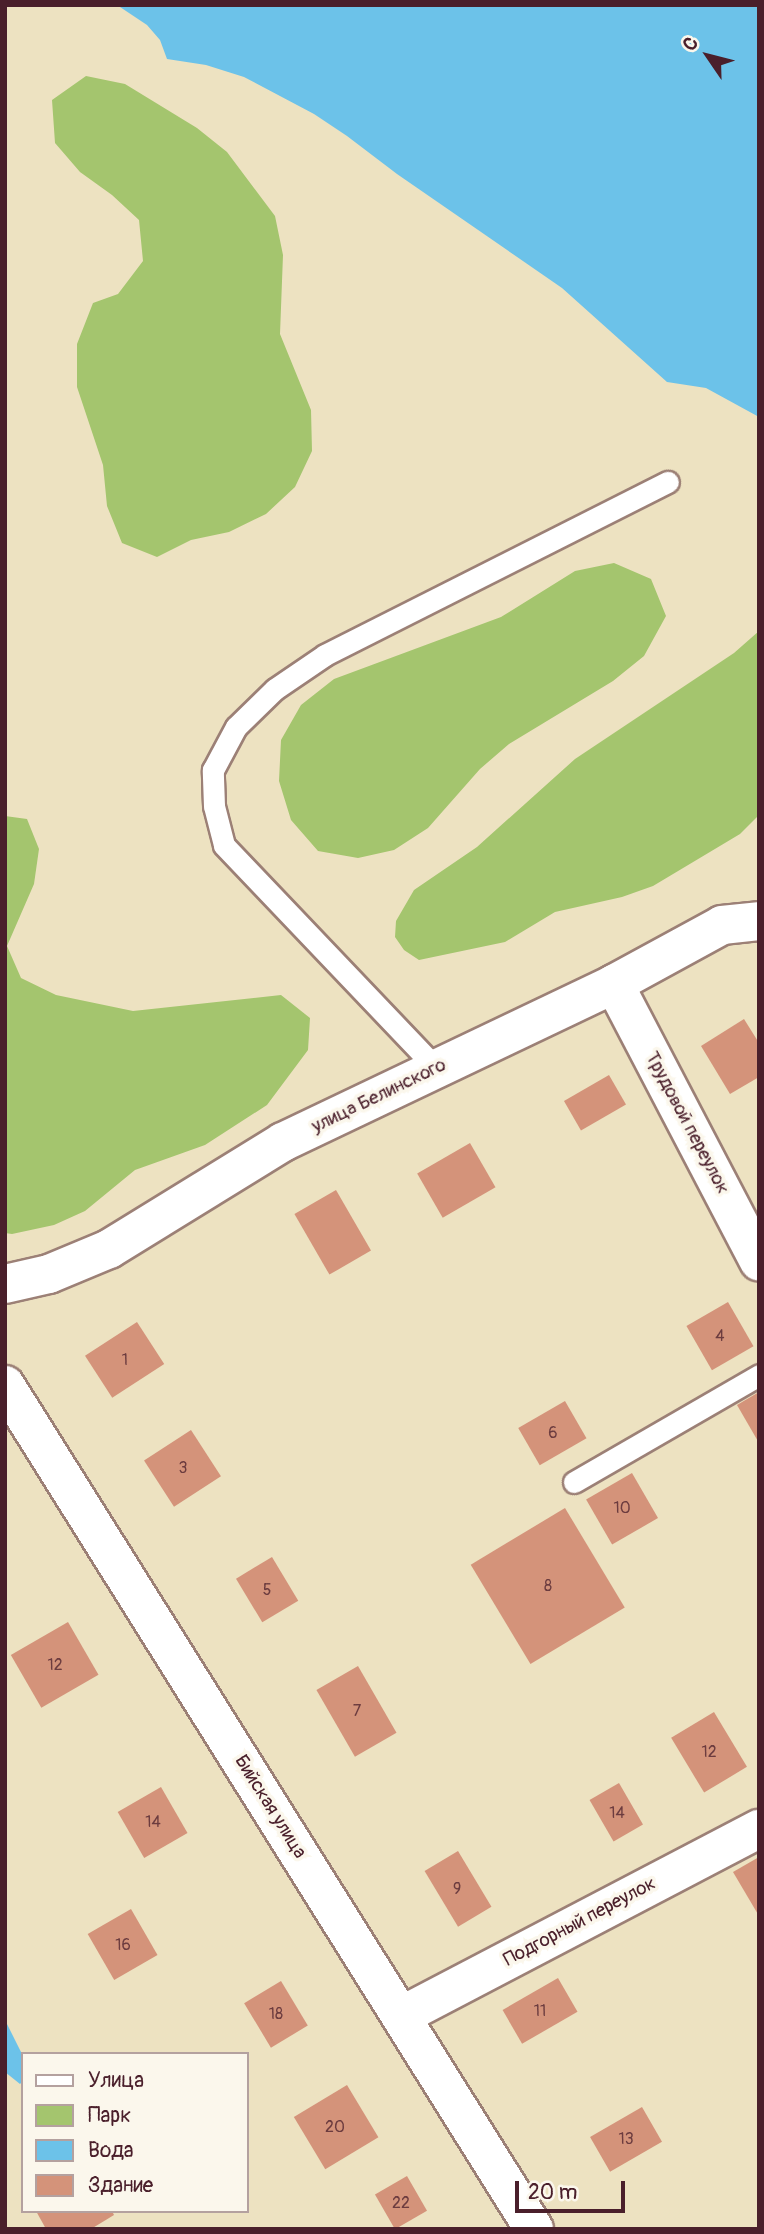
<!DOCTYPE html>
<html>
<head>
<meta charset="utf-8">
<style>
  body { margin:0 }
  #map { position:relative; width:764px; height:2234px; overflow:hidden; background:#ede2c1; font-family:Pangolin,sans-serif }
  div>[style] { position:absolute }
  [style*='--x'] { left:calc(var(--x)*1px); top:calc(var(--y)*1px); width:calc(var(--w)*1px); rotate:calc(var(--a)*1deg) }
  .green>* { inset:0; background:#a4c56e }
  .water>* { inset:0; background:#6cc2e9 }
  .building>* { inset:0; background:#d4937a; transform-origin:0 0 }
  .roads { filter:drop-shadow(2px 0 #9c8076) drop-shadow(-2px 0 #9c8076) drop-shadow(0 2px #9c8076) drop-shadow(0 -2px #9c8076) }
  .lane>* { height:21px; margin:-10.5px; padding:0 10.5px; transform-origin:10.5px; border-radius:10.5px; background:#fff }
  .street>* { height:38px; margin:-19px; padding:0 19px; transform-origin:19px; border-radius:19px; background:#fff }
  span { translate:-50% -50%; white-space:nowrap; text-align:center; line-height:1.15; -webkit-text-stroke:7px #fbf7ec; paint-order:stroke }
  .number-label { font-size:16px; color:#6c3c3f }
  .number-label span { -webkit-text-stroke-width:0 }
  .street-label { font-size:19px; color:#4a1f2b }
  .frame { position:absolute; inset:0; border:7px solid #4a1f2b; pointer-events:none }
  .legend { position:absolute; left:21px; top:2052px; width:228px; height:161px; box-sizing:border-box; background:#fbf7ec; border:2px solid #b4a19f; margin:0; padding:9px 12px; list-style:none; font-size:21px; color:#4a1f2b }
  .legend li { display:flex; align-items:center; gap:14px; height:35px }
  .legend b { width:35px; border:2px solid #b4a19f }
  .north { position:absolute; left:673px; top:21px; width:70px; height:70px; -webkit-text-stroke:5px #fbf7ec; paint-order:stroke; rotate:305deg; font-size:19px; font-weight:700; line-height:28px; text-align:center; color:#4a1f2b }
  .north::after { content:''; display:block; margin:auto; width:24px; height:32px; background:#4a1f2b; clip-path:polygon(50% 0,100% 100%,50% 72%,0 100%) }
  .scale { position:absolute; left:515px; top:2181px; width:110px; height:32px; box-sizing:border-box; border:4px solid #4a1f2b; border-top:0; padding-left:9px; font-size:21px; line-height:24px; white-space:nowrap; color:#4a1f2b; -webkit-text-stroke:5px #fbf7ec; paint-order:stroke }
</style>
</head>
<body>
<div id="map">
  <div class="green">
    <div style="clip-path:polygon(86px 76px,125px 84px,197px 128px,227px 152px,275px 216px,283px 255px,280px 334px,311px 410px,312px 451px,295px 487px,266px 514px,229px 532px,191px 540px,157px 557px,122px 543px,107px 506px,103px 465px,77px 387px,77px 344px,93px 303px,118px 294px,143px 261px,139px 220px,112px 195px,80px 172px,55px 143px,52px 100px)"></div>
    <div style="clip-path:polygon(614px 563px,651px 579px,666px 616px,644px 656px,613px 681px,509px 744px,480px 769px,428px 828px,394px 850px,358px 858px,318px 851px,291px 820px,279px 781px,281px 740px,301px 705px,334px 679px,501px 617px,575px 571px)"></div>
    <div style="clip-path:polygon(759px 631px,759px 815px,740px 834px,653px 886px,622px 897px,555px 912px,505px 942px,419px 960px,404px 950px,395px 937px,396px 921px,414px 890px,477px 847px,575px 759px,734px 653px)"></div>
    <div style="clip-path:polygon(5px 816px,27px 819px,39px 849px,34px 884px,7px 946px,21px 978px,56px 995px,133px 1011px,281px 995px,310px 1018px,308px 1050px,267px 1105px,205px 1145px,135px 1170px,85px 1211px,54px 1225px,12px 1234px,5px 1233px)"></div>
  </div>
  <div class="water">
    <div style="clip-path:polygon(117px 5px,759px 5px,759px 417px,706px 388px,667px 382px,562px 288px,397px 174px,347px 136px,314px 114px,244px 77px,206px 65px,167px 59px,160px 40px,147px 25px)"></div>
    <div style="clip-path:polygon(5px 2020px,23px 2056px,23px 2081px,20px 2084px,5px 2072px)"></div>
  </div>
  <div class="building">
    <div style="clip-path:polygon(744px 1019px,759px 1043px,759px 1077px,730px 1094px,701px 1046px)"></div>
    <div style="left:609px;top:1075px;width:34px;height:52px;rotate:60deg"></div>
    <div style="left:470px;top:1143px;width:51px;height:61px;rotate:60deg"></div>
    <div style="left:336px;top:1190px;width:70px;height:48px;rotate:60deg"></div>
    <div style="left:728px;top:1302px;width:51px;height:48px;rotate:60deg"></div>
    <div style="left:137px;top:1322px;width:50px;height:62px;rotate:57deg"></div>
    <div style="clip-path:polygon(759px 1392px,759px 1443px,737px 1405px)"></div>
    <div style="left:565px;top:1401px;width:43px;height:54px;rotate:60deg"></div>
    <div style="left:191px;top:1430px;width:55px;height:56px;rotate:57deg"></div>
    <div style="left:632px;top:1473px;width:52px;height:53px;rotate:60deg"></div>
    <div style="left:565px;top:1508px;width:116px;height:110px;rotate:59deg"></div>
    <div style="left:272px;top:1557px;width:51px;height:42px;rotate:59deg"></div>
    <div style="left:68px;top:1622px;width:61px;height:66px;rotate:60deg"></div>
    <div style="left:358px;top:1666px;width:77px;height:48px;rotate:60deg"></div>
    <div style="left:714px;top:1712px;width:64px;height:50px;rotate:59deg"></div>
    <div style="left:619px;top:1783px;width:48px;height:34px;rotate:60deg"></div>
    <div style="left:161px;top:1787px;width:53px;height:50px;rotate:60deg"></div>
    <div style="left:458px;top:1851px;width:65px;height:39px;rotate:59deg"></div>
    <div style="clip-path:polygon(759px 1857px,759px 1916px,733px 1872px)"></div>
    <div style="left:131px;top:1909px;width:53px;height:50px;rotate:60deg"></div>
    <div style="left:558px;top:1978px;width:39px;height:64px;rotate:60deg"></div>
    <div style="left:281px;top:1981px;width:52px;height:43px;rotate:59deg"></div>
    <div style="left:347px;top:2085px;width:61px;height:62px;rotate:59deg"></div>
    <div style="left:642px;top:2107px;width:40px;height:60px;rotate:60deg"></div>
    <div style="left:407px;top:2176px;width:40px;height:37px;rotate:60deg"></div>
    <div style="clip-path:polygon(36px 2211px,112px 2211px,114px 2215px,91px 2229px,46px 2229px)"></div>
  </div>
  <div class="roads">
    <div class="lane">
      <div style="--x:437;--y:1069;--w:309;--a:-133.6"></div>
      <div style="--x:224;--y:845;--w:40;--a:-104.4"></div>
      <div style="--x:214;--y:806;--w:36;--a:-92"></div>
      <div style="--x:213;--y:770;--w:49;--a:-61.9"></div>
      <div style="--x:236;--y:727;--w:54;--a:-44.3"></div>
      <div style="--x:275;--y:689;--w:60;--a:-34.2"></div>
      <div style="--x:325;--y:655;--w:384;--a:-26.8"></div>
      <div style="--x:574;--y:1482;--w:214;--a:-30"></div>
    </div>
    <div class="street">
      <div style="--x:614;--y:984;--w:313;--a:62.4"></div>
      <div style="--x:5;--y:1284;--w:45;--a:-12.8"></div>
      <div style="--x:49;--y:1274;--w:65;--a:-22.6"></div>
      <div style="--x:109;--y:1249;--w:204;--a:-31.6"></div>
      <div style="--x:283;--y:1142;--w:367;--a:-25.5"></div>
      <div style="--x:614;--y:984;--w:123;--a:-28.6"></div>
      <div style="--x:722;--y:925;--w:37;--a:-6"></div>
      <div style="--x:5;--y:1385;--w:996;--a:57.92"></div>
      <div style="--x:401;--y:2016;--w:404;--a:-27.6"></div>
    </div>
  </div>
  <div class="number-label">
    <span style="left:720px;top:1336px">4</span>
    <span style="left:125px;top:1360px">1</span>
    <span style="left:553px;top:1433px">6</span>
    <span style="left:183px;top:1468px">3</span>
    <span style="left:622px;top:1508px">10</span>
    <span style="left:548px;top:1586px">8</span>
    <span style="left:267px;top:1590px">5</span>
    <span style="left:55px;top:1665px">12</span>
    <span style="left:357px;top:1711px">7</span>
    <span style="left:709px;top:1752px">12</span>
    <span style="left:617px;top:1813px">14</span>
    <span style="left:153px;top:1822px">14</span>
    <span style="left:457px;top:1889px">9</span>
    <span style="left:123px;top:1945px">16</span>
    <span style="left:540px;top:2011px">11</span>
    <span style="left:276px;top:2014px">18</span>
    <span style="left:335px;top:2127px">20</span>
    <span style="left:626px;top:2139px">13</span>
    <span style="left:401px;top:2203px">22</span>
  </div>
  <div class="street-label">
    <span style="left:379px;top:1096px;rotate:-26deg">улица Белинского</span>
    <span style="left:687px;top:1123px;rotate:62deg">Трудовой переулок</span>
    <span style="left:270px;top:1807px;rotate:58deg">Бийская улица</span>
    <span style="left:580px;top:1922px;rotate:-28deg">Подгорный переулок</span>
  </div>
  <div class="frame"></div>
  <ul class="legend">
  <li><b style="height:9px;background:#fff"></b>Улица</li>
  <li><b style="height:19px;background:#a4c56e"></b>Парк</li>
  <li><b style="height:19px;background:#6cc2e9"></b>Вода</li>
  <li><b style="height:19px;background:#d4937a"></b>Здание</li>
  </ul>
  <div class="north">С</div>
  <div class="scale">20 m</div>
</div>
</body>
</html>
